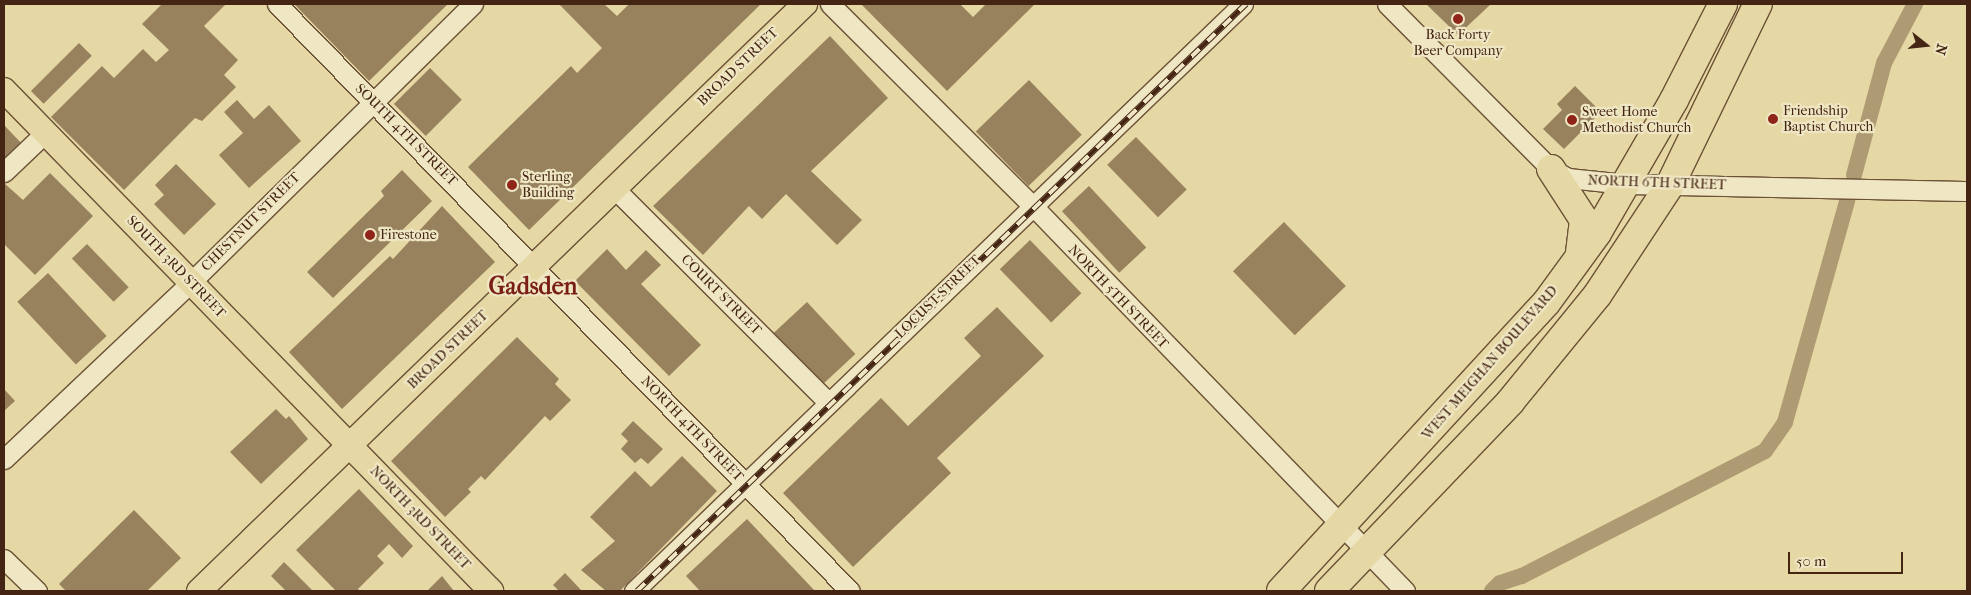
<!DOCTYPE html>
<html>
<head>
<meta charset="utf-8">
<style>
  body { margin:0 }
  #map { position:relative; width:1971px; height:595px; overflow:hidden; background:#e6d8a4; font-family:"IM FELL French Canon",serif }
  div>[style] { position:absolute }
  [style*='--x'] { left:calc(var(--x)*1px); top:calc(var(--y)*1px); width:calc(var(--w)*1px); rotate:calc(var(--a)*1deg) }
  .canal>* { height:16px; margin:-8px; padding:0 8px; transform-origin:8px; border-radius:8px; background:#af9b73 }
  .building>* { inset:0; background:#98825e; transform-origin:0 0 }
  .roads { filter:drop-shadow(1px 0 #6c5237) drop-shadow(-1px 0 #6c5237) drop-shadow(0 1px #6c5237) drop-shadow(0 -1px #6c5237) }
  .minor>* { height:19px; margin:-9.5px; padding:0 9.5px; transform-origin:9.5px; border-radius:9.5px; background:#efe6c4 }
  .major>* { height:24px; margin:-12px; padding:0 12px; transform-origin:12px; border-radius:12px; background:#e6d8a4 }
  .highway>* { height:28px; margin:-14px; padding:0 14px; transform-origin:14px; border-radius:14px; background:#e6d8a4 }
  .rail>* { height:5.5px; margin-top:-2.75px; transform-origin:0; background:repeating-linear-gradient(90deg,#efe6c4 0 11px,#442513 0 22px); box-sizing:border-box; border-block:1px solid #442513 }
  .dots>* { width:14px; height:14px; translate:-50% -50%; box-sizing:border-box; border:2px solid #efe6c4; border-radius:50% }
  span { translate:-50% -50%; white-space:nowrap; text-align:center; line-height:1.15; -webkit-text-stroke:4.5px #efe6c4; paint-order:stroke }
  .poi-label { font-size:14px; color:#442513 }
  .left { translate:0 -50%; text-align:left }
  .street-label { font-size:14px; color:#442513 }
  .town-label { font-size:24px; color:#7a1f14; font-weight:700 }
  .frame { position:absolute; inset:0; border:5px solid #442513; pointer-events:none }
  .north { position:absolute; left:1901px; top:20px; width:50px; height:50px; -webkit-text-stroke:4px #efe6c4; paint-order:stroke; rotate:106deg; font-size:14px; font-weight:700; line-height:20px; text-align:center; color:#442513 }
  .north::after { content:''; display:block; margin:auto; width:18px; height:22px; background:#442513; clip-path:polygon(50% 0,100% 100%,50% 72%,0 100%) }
  .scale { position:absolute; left:1788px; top:552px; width:115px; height:22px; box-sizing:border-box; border:2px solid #442513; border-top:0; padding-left:6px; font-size:15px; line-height:18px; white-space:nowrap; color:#442513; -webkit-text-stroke:4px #efe6c4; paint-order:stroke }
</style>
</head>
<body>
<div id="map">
  <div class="canal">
    <div style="--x:1854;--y:175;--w:116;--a:-75"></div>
    <div style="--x:1884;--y:63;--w:67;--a:-62.3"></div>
    <div style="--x:1492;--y:591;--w:11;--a:-45"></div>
    <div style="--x:1500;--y:583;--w:23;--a:-18"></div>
    <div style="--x:1522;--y:576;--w:273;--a:-27.2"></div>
    <div style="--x:1765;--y:451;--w:35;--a:-55"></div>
    <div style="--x:1785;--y:422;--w:230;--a:-74.3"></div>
  </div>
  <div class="building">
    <div style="clip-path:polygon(162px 4px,226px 4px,204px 26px,238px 60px,224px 75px,236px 87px,202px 121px,195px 118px,124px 190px,51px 117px,102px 66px,114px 78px,143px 49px,156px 62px,169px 50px,142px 24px)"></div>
    <div style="clip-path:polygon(294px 4px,448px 4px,369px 81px)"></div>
    <div style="clip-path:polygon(559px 4px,604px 4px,617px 16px,629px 4px,761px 4px,529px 230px,468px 167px,571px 66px,577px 73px,602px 48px)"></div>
    <div style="clip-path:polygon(861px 4px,960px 4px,973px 17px,986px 4px,1035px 4px,947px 91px)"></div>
    <div style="clip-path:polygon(1426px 4px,1491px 4px,1458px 35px)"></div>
    <div style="clip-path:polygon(830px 36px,888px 98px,811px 171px,862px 220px,837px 245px,786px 194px,762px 219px,749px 206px,703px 255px,653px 206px)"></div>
    <div style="left:79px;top:43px;width:18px;height:68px;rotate:45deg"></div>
    <div style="left:430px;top:68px;width:45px;height:51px;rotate:45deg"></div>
    <div style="left:1029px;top:80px;width:76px;height:74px;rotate:46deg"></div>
    <div style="clip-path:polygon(1575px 86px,1601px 112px,1564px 149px,1543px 129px,1562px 110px,1557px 104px)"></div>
    <div style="clip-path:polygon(237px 100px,254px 119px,269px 105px,301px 141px,249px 188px,219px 155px,243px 133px,224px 112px)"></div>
    <div style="clip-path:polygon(4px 125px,23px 145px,4px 164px)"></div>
    <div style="left:1136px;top:137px;width:73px;height:40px;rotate:46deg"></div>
    <div style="clip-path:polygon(176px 164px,216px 204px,184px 235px,154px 204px,164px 195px,155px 185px)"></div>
    <div style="clip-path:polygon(402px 170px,432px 201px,333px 298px,307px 272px,384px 196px,381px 191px)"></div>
    <div style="clip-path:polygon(50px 173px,93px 216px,35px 275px,4px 244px,4px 183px,23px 200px)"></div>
    <div style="left:1089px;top:186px;width:84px;height:37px;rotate:47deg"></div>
    <div style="clip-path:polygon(442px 206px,495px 262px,342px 409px,289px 352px,390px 256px,393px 259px)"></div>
    <div style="left:1284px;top:222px;width:89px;height:71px;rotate:46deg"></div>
    <div style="left:1030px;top:240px;width:74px;height:42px;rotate:46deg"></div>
    <div style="left:87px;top:244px;width:60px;height:21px;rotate:46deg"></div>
    <div style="clip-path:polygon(607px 249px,626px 270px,646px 250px,661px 265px,641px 284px,701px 345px,669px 376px,575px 281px)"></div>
    <div style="left:48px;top:273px;width:86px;height:42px;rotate:47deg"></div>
    <div style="left:807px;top:302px;width:71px;height:46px;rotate:47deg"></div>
    <div style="clip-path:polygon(997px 307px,1044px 356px,937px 458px,951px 473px,853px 567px,783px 493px,881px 398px,908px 426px,981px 356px,964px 338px)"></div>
    <div style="clip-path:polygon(517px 337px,559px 379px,555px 384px,571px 400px,550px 421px,545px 416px,485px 480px,481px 476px,468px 489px,471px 492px,445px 517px,391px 461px)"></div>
    <div style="clip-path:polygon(4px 389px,15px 401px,4px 411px)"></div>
    <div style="clip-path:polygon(276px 409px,286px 419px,289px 416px,308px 439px,261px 484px,230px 452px)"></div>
    <div style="clip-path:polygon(633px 421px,663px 449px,648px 464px,641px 458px,635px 463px,621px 449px,628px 441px,621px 434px)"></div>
    <div style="clip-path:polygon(682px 456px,717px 491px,620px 591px,606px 591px,581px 570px,615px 541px,590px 517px,635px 471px,651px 487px)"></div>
    <div style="clip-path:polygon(359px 489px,413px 546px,402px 558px,389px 544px,377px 556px,384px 563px,358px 589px,360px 591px,336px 591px,296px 550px)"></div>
    <div style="clip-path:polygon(134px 510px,181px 558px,147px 591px,66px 591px,59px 584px)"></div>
    <div style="clip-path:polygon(747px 519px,815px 591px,700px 591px,686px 576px)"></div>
    <div style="clip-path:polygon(284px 562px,313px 591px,286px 591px,271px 576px)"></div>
    <div style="clip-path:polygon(565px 573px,582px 591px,559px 591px,553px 585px)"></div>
    <div style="clip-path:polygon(442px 576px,454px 591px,427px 591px)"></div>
  </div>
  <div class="roads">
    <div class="minor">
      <div style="--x:277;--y:4;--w:820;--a:45.69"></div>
      <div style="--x:830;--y:4;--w:285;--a:44.9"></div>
      <div style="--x:1032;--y:205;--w:537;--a:45.98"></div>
      <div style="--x:1387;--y:4;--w:233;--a:45.2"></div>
      <div style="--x:1551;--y:169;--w:19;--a:28"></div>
      <div style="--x:1568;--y:178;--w:58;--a:5.9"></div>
      <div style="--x:1626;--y:184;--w:341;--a:1.2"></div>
      <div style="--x:4;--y:172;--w:57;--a:-43.6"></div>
      <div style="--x:613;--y:187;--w:305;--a:45"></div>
      <div style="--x:4;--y:459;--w:257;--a:-43.4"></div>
      <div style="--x:191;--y:282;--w:396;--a:-44.6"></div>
      <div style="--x:4;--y:559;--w:46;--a:44.1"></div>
      <div style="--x:634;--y:591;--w:846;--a:-43.95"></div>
    </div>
    <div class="major">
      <div style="--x:4;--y:90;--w:699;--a:45.81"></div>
      <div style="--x:199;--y:591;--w:844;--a:-44.09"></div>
    </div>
    <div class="highway">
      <div style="--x:1551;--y:169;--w:61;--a:57.1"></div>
      <div style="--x:1584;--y:220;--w:35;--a:97"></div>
      <div style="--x:1281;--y:591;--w:391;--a:-47.4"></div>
      <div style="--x:1546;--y:303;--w:87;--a:-53.9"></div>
      <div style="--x:1597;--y:233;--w:154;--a:-59.9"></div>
      <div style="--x:1674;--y:100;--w:108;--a:-63"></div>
      <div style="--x:1329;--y:591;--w:262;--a:-46.2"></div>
      <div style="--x:1510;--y:402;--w:139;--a:-50.8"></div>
      <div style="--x:1598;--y:294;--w:131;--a:-56.6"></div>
      <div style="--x:1670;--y:185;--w:201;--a:-64.1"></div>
    </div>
  </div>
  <div class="rail">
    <div style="--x:637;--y:591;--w:846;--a:-43.95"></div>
  </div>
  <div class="dots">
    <div style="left:1458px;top:19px;background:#8f2418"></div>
    <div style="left:1773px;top:119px;background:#8f2418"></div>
    <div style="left:1572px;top:120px;background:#8f2418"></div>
    <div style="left:512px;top:185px;background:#8f2418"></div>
    <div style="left:370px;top:235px;background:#8f2418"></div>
  </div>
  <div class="poi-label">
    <span style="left:1458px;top:43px">Back Forty<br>Beer Company</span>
    <span class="left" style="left:1783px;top:119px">Friendship<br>Baptist Church</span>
    <span class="left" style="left:1582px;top:120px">Sweet Home<br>Methodist Church</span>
    <span class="left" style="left:522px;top:185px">Sterling<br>Building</span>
    <span class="left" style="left:380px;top:235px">Firestone</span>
  </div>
  <div class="street-label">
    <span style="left:738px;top:67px;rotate:-44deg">BROAD STREET</span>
    <span style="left:406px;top:135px;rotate:45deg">SOUTH 4TH STREET</span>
    <span style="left:1657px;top:183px;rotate:2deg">NORTH 6TH STREET</span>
    <span style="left:251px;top:222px;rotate:-45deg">CHESTNUT STREET</span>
    <span style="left:176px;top:267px;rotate:46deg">SOUTH 3RD STREET</span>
    <span style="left:721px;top:295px;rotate:45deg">COURT STREET</span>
    <span style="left:938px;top:297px;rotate:-44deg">LOCUST STREET</span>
    <span style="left:1118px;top:297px;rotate:46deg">NORTH 5TH STREET</span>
    <span style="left:448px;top:350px;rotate:-44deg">BROAD STREET</span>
    <span style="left:1490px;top:363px;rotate:-49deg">WEST MEIGHAN BOULEVARD</span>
    <span style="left:692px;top:429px;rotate:46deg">NORTH 4TH STREET</span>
    <span style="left:420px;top:518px;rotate:46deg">NORTH 3RD STREET</span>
  </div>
  <div class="town-label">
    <span style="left:533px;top:287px">Gadsden</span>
  </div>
  <div class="frame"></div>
  <div class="north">N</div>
  <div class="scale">50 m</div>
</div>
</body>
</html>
